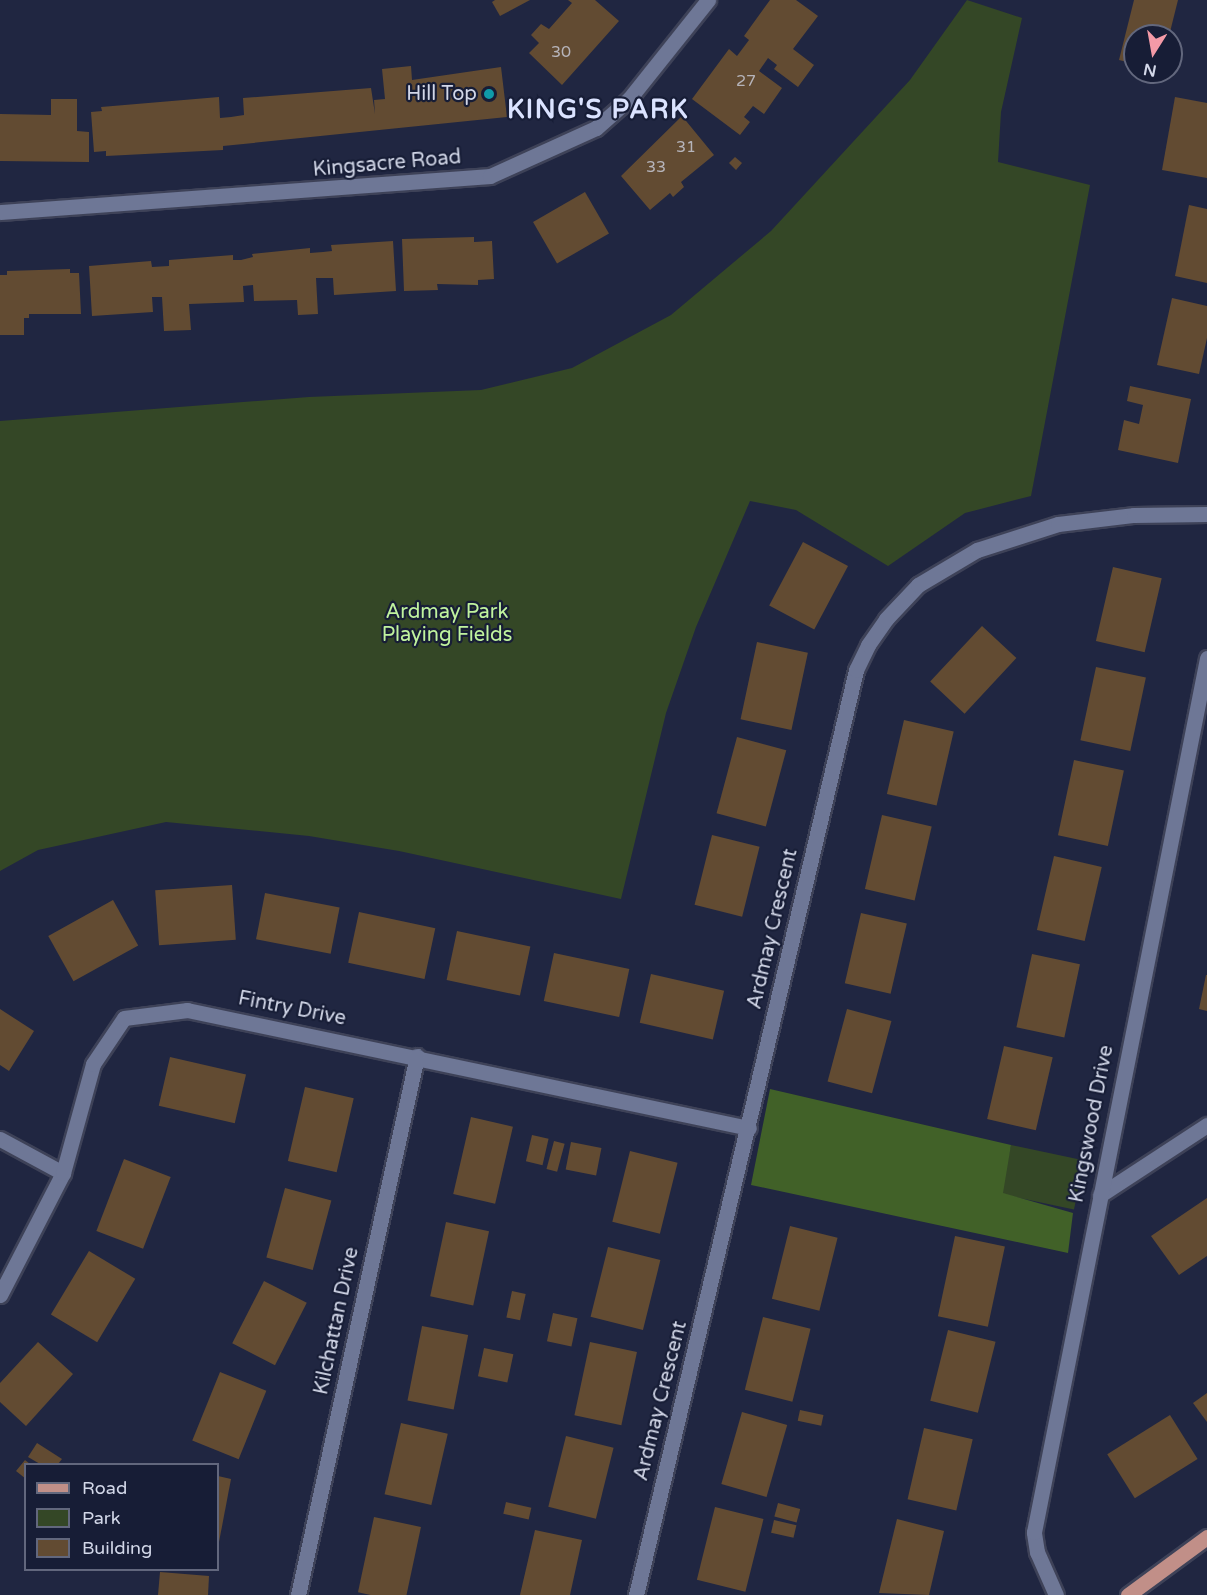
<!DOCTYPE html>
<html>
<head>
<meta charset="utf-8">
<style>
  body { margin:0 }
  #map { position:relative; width:1207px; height:1595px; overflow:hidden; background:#202641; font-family:"Varela Round",sans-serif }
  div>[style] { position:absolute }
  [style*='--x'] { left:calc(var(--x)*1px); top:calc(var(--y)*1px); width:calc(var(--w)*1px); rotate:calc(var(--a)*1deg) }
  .green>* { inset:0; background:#344726; transform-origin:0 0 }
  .forest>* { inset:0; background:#416128 }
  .building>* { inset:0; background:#624b32; transform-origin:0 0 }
  .roads { filter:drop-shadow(2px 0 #3e4258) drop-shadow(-2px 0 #3e4258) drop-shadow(0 2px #3e4258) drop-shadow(0 -2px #3e4258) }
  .minor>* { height:15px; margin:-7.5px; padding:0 7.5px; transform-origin:7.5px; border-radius:7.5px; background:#6e7796 }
  .major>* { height:15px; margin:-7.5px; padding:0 7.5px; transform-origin:7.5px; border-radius:7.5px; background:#c18f88 }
  .dots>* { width:16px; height:16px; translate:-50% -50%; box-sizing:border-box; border:3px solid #171d36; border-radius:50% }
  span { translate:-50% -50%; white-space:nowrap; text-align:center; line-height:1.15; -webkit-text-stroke:4.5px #171d36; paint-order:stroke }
  .number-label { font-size:16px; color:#b6b4ba }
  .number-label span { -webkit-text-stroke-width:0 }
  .poi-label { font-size:20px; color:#d2d7e8 }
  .right { translate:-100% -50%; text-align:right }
  .street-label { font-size:20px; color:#d2d7e8 }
  .park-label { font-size:20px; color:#c0f39e }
  .district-label { font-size:26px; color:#dbe3ff; font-weight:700; letter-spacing:1.5px }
  .legend { position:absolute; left:24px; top:1463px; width:195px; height:108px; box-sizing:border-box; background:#171d36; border:2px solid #62677d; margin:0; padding:8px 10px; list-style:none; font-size:18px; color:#d2d7e8 }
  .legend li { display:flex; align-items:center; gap:12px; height:30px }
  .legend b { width:30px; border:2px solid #62677d }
  .north { position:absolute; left:1123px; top:24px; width:60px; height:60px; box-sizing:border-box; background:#171d36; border:2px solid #62677d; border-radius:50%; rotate:191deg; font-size:16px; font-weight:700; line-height:24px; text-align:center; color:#d2d7e8 }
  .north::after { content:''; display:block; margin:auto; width:21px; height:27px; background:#f49aa7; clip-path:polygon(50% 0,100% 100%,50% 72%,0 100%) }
</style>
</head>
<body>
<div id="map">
  <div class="green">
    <div style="clip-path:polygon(967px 0,1022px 18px,1001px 112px,998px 162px,1090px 185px,1031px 496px,965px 513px,888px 566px,796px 510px,750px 501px,696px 627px,666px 713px,621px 899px,399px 851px,309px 836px,166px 822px,38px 850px,0 871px,0 421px,309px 397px,481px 390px,572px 368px,671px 315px,771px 231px,910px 80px)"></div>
    <div style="left:1011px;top:1145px;width:75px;height:50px;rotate:12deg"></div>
  </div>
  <div class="forest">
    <div style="clip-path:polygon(770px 1089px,1011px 1145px,1003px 1193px,1073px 1213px,1068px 1253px,751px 1185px)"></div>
  </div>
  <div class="building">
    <div style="clip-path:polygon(530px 0,500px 16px,492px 2px,495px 0)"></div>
    <div style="clip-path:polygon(568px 0,595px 0,619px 21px,562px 85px,529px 53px,539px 43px,531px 35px,541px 24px,549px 29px,572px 3px)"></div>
    <div style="clip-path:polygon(770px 0,796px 0,818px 16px,793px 49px,814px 65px,798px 87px,774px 69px,777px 65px,768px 58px,759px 71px,782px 88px,764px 114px,753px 106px,744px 117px,750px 122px,740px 135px,692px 99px,729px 49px,737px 56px,749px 40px,744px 36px)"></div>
    <div style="clip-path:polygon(1134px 0,1178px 0,1169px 36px,1135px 36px,1135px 64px,1119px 60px)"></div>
    <div style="clip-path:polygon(411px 66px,412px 80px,501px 67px,507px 117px,223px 146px,223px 150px,106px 156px,106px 151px,94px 152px,91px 112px,102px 111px,101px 107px,219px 97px,220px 118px,231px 117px,244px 115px,243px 98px,371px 88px,375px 114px,374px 100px,385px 99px,382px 69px)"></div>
    <div style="clip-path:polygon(1175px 97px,1207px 103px,1207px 178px,1162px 170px)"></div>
    <div style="clip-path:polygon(51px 99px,77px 99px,77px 131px,89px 132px,89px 162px,0 161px,0 114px,51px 115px)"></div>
    <div style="clip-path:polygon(682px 116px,714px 155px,681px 182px,684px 187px,673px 197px,670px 193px,650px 210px,621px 176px)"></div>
    <div style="clip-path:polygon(735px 157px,742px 163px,736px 170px,729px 163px)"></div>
    <div style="left:585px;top:192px;width:48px;height:60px;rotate:60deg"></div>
    <div style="clip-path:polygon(1189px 205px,1207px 209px,1207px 283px,1175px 276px)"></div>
    <div style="clip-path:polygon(474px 237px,474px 242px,492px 241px,494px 279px,478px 280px,478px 285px,437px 284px,438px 290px,404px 291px,402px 239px)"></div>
    <div style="clip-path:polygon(393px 241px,396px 291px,334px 295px,333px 278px,316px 278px,318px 314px,298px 315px,297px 300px,254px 301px,253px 285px,243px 286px,244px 302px,189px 304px,191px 330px,164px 331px,162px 297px,152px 297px,153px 312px,92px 316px,89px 266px,151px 261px,152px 267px,169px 266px,169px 260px,233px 255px,233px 260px,241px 260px,253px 257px,252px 254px,310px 248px,310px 253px,323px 252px,332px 251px,331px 245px)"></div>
    <div style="clip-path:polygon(70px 269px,70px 273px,79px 273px,81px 314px,29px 314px,29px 318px,24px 318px,24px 335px,0 335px,0 275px,7px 275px,7px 271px)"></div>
    <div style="clip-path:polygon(1172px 298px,1207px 306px,1207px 338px,1199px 374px,1157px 365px)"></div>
    <div style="clip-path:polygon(1130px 386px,1191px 399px,1178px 463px,1118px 450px,1124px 420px,1139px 424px,1143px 405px,1127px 401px)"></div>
    <div style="left:803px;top:542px;width:51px;height:72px;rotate:28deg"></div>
    <div style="left:1113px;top:567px;width:50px;height:76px;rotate:13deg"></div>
    <div style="left:982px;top:626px;width:47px;height:76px;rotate:43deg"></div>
    <div style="left:757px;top:642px;width:52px;height:79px;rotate:12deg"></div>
    <div style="left:1096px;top:667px;width:51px;height:75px;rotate:12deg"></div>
    <div style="left:904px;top:720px;width:51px;height:76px;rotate:13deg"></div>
    <div style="left:737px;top:737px;width:51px;height:79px;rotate:15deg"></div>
    <div style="left:1074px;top:760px;width:51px;height:77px;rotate:12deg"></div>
    <div style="left:882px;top:815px;width:51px;height:76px;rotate:13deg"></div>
    <div style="left:712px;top:835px;width:49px;height:72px;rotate:14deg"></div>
    <div style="left:1054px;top:856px;width:49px;height:76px;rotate:13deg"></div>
    <div style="left:232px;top:885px;width:55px;height:77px;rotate:86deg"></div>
    <div style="left:265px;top:893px;width:76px;height:47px;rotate:11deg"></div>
    <div style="left:113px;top:900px;width:52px;height:74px;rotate:61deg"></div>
    <div style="left:359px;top:912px;width:78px;height:52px;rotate:12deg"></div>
    <div style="left:861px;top:913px;width:47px;height:72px;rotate:13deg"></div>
    <div style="left:457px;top:931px;width:75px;height:50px;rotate:12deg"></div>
    <div style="left:554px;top:953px;width:77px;height:49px;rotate:12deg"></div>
    <div style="left:1032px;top:954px;width:49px;height:75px;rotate:12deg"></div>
    <div style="left:651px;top:974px;width:75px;height:50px;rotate:13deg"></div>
    <div style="clip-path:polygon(1206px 975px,1207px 975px,1207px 1011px,1199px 1009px)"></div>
    <div style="clip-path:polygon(0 1009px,34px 1031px,9px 1071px,0 1065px)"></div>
    <div style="left:847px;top:1009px;width:46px;height:75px;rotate:15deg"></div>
    <div style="left:1004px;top:1046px;width:50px;height:75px;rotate:13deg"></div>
    <div style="left:170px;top:1057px;width:78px;height:50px;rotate:13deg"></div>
    <div style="left:305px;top:1087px;width:50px;height:76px;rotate:13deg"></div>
    <div style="left:471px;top:1117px;width:43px;height:79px;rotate:13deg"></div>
    <div style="left:532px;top:1135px;width:17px;height:27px;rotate:13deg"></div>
    <div style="left:554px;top:1141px;width:11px;height:29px;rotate:15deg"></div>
    <div style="left:571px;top:1142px;width:31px;height:28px;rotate:11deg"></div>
    <div style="left:630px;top:1151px;width:49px;height:73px;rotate:14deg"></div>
    <div style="left:124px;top:1159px;width:50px;height:77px;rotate:21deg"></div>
    <div style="left:285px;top:1188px;width:48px;height:72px;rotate:15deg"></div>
    <div style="clip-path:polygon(1207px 1198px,1207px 1256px,1179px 1275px,1151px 1236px)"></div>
    <div style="left:446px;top:1222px;width:44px;height:76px;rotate:12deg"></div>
    <div style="left:790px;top:1226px;width:49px;height:75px;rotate:14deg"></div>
    <div style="left:955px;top:1236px;width:51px;height:82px;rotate:12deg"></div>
    <div style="left:608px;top:1247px;width:54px;height:72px;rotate:14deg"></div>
    <div style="left:89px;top:1251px;width:54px;height:74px;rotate:31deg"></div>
    <div style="left:264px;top:1281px;width:48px;height:70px;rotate:27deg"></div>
    <div style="left:512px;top:1291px;width:14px;height:27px;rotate:12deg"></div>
    <div style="left:553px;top:1313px;width:25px;height:29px;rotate:12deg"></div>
    <div style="left:763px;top:1317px;width:49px;height:75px;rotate:14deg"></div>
    <div style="left:422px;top:1326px;width:47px;height:76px;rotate:11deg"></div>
    <div style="left:948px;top:1330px;width:49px;height:73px;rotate:14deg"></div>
    <div style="clip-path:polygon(38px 1342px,73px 1374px,26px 1426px,0 1402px,0 1383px)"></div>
    <div style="left:590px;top:1342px;width:48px;height:75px;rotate:12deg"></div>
    <div style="left:484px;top:1348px;width:30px;height:29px;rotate:12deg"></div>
    <div style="left:220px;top:1372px;width:50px;height:74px;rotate:22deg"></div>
    <div style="clip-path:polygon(1207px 1393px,1207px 1422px,1193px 1403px)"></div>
    <div style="left:800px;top:1410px;width:24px;height:11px;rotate:12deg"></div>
    <div style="left:742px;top:1412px;width:47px;height:75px;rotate:16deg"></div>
    <div style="left:1170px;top:1415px;width:52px;height:74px;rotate:58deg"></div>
    <div style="left:401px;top:1423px;width:48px;height:73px;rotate:13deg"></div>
    <div style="left:924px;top:1428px;width:50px;height:73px;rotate:13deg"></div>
    <div style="left:566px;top:1436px;width:49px;height:73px;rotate:14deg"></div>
    <div style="clip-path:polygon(37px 1443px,62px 1459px,58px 1464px,40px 1464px,28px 1457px)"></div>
    <div style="clip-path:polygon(25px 1460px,30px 1464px,26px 1464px,26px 1479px,16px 1471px)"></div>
    <div style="clip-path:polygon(218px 1476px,231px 1479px,219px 1542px,218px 1542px)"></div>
    <div style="left:506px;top:1502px;width:26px;height:12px;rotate:13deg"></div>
    <div style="left:778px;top:1503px;width:23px;height:14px;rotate:15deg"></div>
    <div style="left:715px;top:1507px;width:50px;height:75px;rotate:14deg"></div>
    <div style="left:374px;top:1517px;width:48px;height:77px;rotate:12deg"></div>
    <div style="clip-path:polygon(897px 1519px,944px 1531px,929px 1595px,879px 1593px)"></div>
    <div style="left:774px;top:1520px;width:23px;height:13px;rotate:13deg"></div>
    <div style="clip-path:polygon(535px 1530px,582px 1540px,570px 1595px,520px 1595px)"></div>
    <div style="clip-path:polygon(160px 1572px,209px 1576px,208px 1595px,158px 1595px)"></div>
  </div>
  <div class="roads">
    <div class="minor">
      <div style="--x:0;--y:212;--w:491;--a:-4.2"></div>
      <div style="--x:490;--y:176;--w:116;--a:-24.4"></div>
      <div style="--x:596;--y:128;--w:44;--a:-41.3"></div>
      <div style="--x:629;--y:99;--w:127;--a:-51.4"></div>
      <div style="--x:0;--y:1139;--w:72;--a:28.4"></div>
      <div style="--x:1100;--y:1195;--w:128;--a:-33.2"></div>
      <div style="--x:0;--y:1295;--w:137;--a:-62.7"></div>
      <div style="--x:63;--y:1173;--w:113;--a:-74.6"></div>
      <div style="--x:93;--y:1064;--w:55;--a:-56"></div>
      <div style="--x:124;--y:1018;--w:64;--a:-7.2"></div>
      <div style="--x:187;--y:1010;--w:574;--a:11.86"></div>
      <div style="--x:298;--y:1595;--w:552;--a:-77.55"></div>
      <div style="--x:636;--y:1595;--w:951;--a:-76.62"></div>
      <div style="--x:856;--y:670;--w:28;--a:-64"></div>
      <div style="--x:868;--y:645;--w:32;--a:-55"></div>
      <div style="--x:886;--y:619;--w:47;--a:-46.7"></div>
      <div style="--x:918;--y:585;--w:69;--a:-30.7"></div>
      <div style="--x:977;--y:550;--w:85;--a:-17.8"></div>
      <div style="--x:1058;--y:524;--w:77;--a:-6.8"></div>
      <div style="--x:1134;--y:515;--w:73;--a:-0.8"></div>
      <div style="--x:1056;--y:1595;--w:47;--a:-113.8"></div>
      <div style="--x:1037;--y:1552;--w:20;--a:-99"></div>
      <div style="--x:1034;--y:1532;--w:891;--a:-78.8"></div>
    </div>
    <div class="major">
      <div style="--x:1128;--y:1595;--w:98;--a:-36.3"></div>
    </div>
  </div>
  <div class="dots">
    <div style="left:489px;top:94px;background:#0f9aa8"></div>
  </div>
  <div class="number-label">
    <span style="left:561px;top:52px">30</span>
    <span style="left:746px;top:81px">27</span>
    <span style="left:686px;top:147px">31</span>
    <span style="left:656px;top:167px">33</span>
  </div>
  <div class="poi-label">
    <span class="right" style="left:477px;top:94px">Hill Top</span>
  </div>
  <div class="street-label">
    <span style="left:387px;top:164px;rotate:-5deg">Kingsacre Road</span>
    <span style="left:773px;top:929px;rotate:-77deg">Ardmay Crescent</span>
    <span style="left:292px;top:1009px;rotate:11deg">Fintry Drive</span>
    <span style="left:1092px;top:1124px;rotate:-79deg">Kingswood Drive</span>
    <span style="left:337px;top:1321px;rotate:-78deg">Kilchattan Drive</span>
    <span style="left:661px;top:1401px;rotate:-76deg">Ardmay Crescent</span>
  </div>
  <div class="park-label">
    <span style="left:447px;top:624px">Ardmay Park<br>Playing Fields</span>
  </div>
  <div class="district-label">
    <span style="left:598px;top:110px">KING'S PARK</span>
  </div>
  <ul class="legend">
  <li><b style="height:8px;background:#c18f88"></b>Road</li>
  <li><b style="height:16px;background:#344726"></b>Park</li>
  <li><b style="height:16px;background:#624b32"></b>Building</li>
  </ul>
  <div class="north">N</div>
</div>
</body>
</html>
